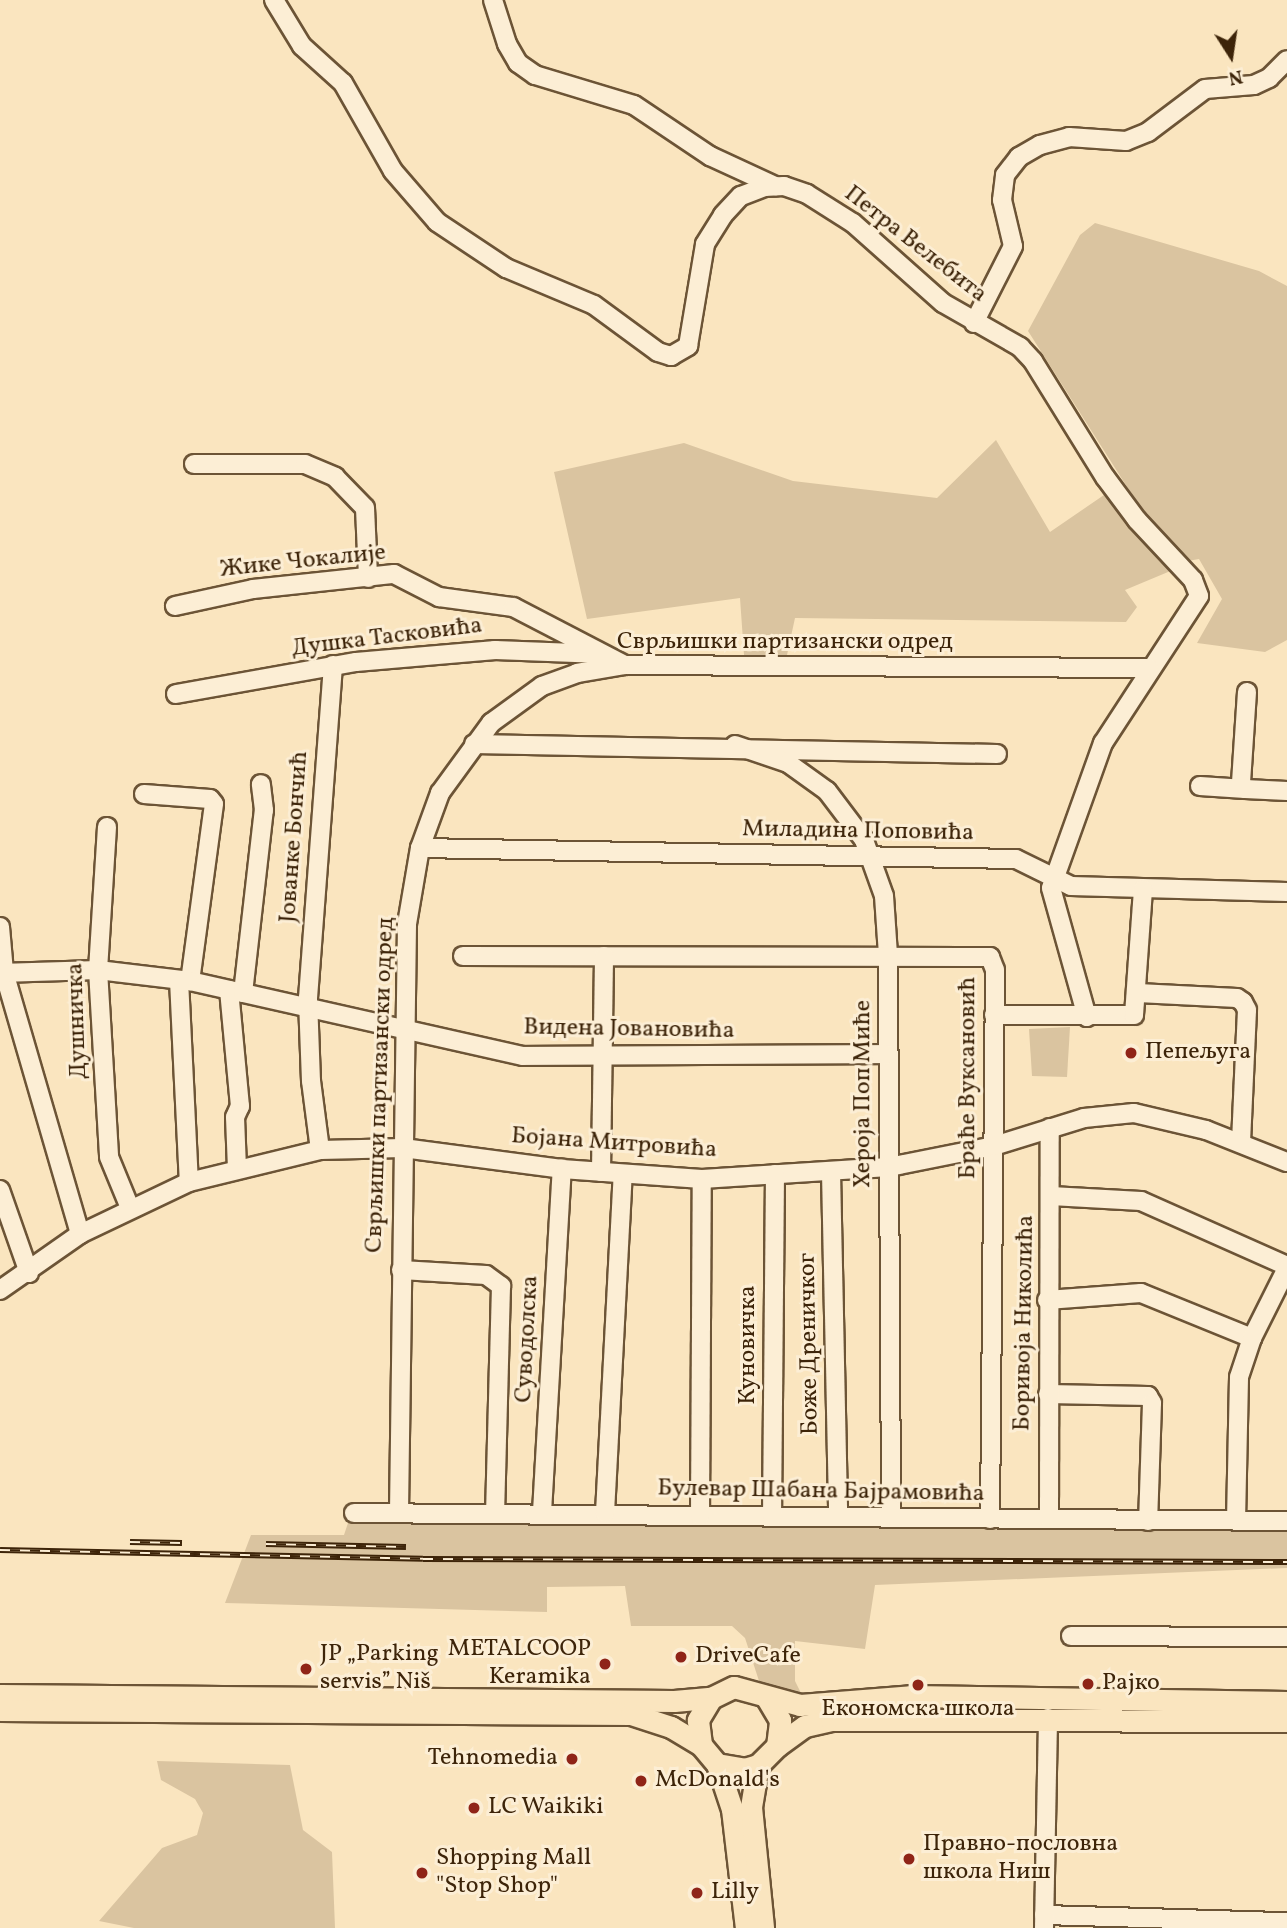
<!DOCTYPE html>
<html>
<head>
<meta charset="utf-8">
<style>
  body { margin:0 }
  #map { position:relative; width:1287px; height:1928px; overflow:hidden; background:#fae5bf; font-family:Vollkorn,serif }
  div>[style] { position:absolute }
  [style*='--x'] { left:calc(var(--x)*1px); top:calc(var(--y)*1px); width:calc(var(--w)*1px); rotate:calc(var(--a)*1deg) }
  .green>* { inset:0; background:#dac4a0 }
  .roads { filter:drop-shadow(2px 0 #6c5436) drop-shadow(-2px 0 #6c5436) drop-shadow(0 2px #6c5436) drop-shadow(0 -2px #6c5436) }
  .minor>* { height:18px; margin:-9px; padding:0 9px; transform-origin:9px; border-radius:9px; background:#fceed5 }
  .major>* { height:21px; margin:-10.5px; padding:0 10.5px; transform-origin:10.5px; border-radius:10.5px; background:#fae5bf }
  .rail>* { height:6px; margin-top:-3px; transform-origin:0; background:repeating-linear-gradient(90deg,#fceed5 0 10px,#3d2409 0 20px); box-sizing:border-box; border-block:2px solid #3d2409 }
  .dots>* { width:19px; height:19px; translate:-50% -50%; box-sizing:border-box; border:4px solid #fceed5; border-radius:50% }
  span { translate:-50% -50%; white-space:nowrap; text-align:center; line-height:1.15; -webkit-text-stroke:6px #fceed5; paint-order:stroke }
  .street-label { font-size:24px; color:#3d2409 }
  .poi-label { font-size:24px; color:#3d2409 }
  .left { translate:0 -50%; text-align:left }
  .right { translate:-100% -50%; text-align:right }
  .north { position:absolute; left:1196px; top:21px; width:70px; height:70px; -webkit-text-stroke:5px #fceed5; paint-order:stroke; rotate:168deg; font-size:19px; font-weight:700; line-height:28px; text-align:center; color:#3d2409 }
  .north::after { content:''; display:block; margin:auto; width:24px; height:32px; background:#3d2409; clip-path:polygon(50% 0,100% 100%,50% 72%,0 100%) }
</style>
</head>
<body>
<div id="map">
  <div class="green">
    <div style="clip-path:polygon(1095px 223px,1259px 271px,1287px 286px,1287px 640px,1265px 652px,1197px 643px,1222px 599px,1199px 559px,1182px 562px,1150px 523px,1028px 331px,1080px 235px)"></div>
    <div style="clip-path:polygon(996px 440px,1050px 532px,1104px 495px,1136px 533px,1180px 567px,1125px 590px,1137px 607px,1126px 622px,795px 618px,787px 655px,744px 655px,740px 598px,587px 619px,554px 472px,684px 443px,793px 481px,937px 498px)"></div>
    <div style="clip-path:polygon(1070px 1027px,1067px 1077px,1032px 1076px,1029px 1029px)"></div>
    <div style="clip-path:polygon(351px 1514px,1287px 1522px,1287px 1568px,875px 1585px,865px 1649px,795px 1641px,795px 1681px,801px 1693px,760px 1684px,745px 1638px,732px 1626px,631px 1626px,625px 1586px,547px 1587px,547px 1612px,225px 1603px,251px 1535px,344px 1535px)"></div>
    <div style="clip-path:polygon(157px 1761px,290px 1765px,303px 1830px,332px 1852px,335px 1928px,134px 1928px,99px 1921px,162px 1848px,197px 1835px,203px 1813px,195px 1799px,161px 1780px)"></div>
  </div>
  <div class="roads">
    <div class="minor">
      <div style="--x:274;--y:0;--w:54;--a:58.7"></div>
      <div style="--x:302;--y:46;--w:55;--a:42.1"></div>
      <div style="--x:343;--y:83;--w:101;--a:60.4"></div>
      <div style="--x:393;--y:171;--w:67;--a:49.2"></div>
      <div style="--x:437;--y:222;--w:83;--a:33.7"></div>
      <div style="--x:506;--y:268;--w:95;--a:22.8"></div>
      <div style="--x:594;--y:305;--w:79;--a:36.3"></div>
      <div style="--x:658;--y:352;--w:14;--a:17"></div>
      <div style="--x:671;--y:356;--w:20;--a:-30"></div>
      <div style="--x:688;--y:346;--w:103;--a:-80.5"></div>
      <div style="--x:705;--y:244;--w:34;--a:-58"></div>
      <div style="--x:723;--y:215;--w:26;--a:-47"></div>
      <div style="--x:741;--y:196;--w:25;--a:-21"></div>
      <div style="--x:764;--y:187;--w:20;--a:-3"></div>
      <div style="--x:784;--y:186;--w:24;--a:19"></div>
      <div style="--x:807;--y:194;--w:54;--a:32.2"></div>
      <div style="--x:853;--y:223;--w:120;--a:41.6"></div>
      <div style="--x:943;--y:303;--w:89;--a:29.7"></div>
      <div style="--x:1020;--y:347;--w:19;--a:47"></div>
      <div style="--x:1033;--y:361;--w:137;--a:58.2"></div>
      <div style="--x:1105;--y:477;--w:54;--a:53.3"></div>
      <div style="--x:1137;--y:520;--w:82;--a:47"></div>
      <div style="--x:1193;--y:580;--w:17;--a:69"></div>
      <div style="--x:1199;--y:596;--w:176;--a:123.1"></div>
      <div style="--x:1103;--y:743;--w:154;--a:109.7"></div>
      <div style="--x:1051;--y:888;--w:134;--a:74.4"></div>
      <div style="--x:493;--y:0;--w:46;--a:72.3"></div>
      <div style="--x:507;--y:44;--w:22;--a:60"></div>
      <div style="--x:518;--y:63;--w:21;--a:35"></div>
      <div style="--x:535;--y:75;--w:103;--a:16.9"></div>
      <div style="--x:634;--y:105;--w:92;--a:33.9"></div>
      <div style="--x:710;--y:156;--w:72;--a:24.8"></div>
      <div style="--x:974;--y:323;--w:86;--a:-63.1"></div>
      <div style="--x:1013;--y:246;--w:47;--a:-103.4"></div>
      <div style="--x:1002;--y:200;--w:25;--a:-83"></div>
      <div style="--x:1005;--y:175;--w:23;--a:-52"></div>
      <div style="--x:1019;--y:157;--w:24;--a:-30"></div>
      <div style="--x:1040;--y:145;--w:30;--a:-15"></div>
      <div style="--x:1069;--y:137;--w:57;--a:4"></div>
      <div style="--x:1126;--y:141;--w:24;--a:-22"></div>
      <div style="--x:1148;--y:132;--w:71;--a:-37"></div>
      <div style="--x:1205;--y:89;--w:49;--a:-4.7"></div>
      <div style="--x:1254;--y:85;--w:17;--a:-25"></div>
      <div style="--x:1269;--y:78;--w:25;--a:-45"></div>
      <div style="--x:194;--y:464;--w:111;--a:0"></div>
      <div style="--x:305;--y:464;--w:33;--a:23"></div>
      <div style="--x:335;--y:477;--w:43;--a:45.9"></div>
      <div style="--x:365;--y:508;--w:70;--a:87.5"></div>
      <div style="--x:175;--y:606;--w:80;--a:-12.3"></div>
      <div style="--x:253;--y:589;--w:142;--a:-6.1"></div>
      <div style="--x:394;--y:574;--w:51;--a:27.1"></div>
      <div style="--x:439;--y:597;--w:75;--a:7.7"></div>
      <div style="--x:513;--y:607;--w:126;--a:27.4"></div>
      <div style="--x:1247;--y:692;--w:91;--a:93.8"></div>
      <div style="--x:1241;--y:783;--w:7;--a:56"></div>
      <div style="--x:1245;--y:789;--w:42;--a:2.7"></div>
      <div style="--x:176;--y:694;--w:183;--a:-10.1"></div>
      <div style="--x:356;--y:662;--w:140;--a:-4.9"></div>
      <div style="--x:495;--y:650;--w:107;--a:2.1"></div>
      <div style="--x:474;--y:744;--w:523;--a:1.1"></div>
      <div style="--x:735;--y:745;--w:56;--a:18.8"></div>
      <div style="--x:788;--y:763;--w:48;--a:35.7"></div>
      <div style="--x:827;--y:791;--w:61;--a:52.9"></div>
      <div style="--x:864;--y:840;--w:59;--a:70.3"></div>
      <div style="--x:884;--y:896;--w:59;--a:86.1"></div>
      <div style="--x:888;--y:955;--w:562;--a:89.69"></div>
      <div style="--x:1200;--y:786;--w:45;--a:3.8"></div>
      <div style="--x:144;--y:794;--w:66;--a:4.3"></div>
      <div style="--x:210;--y:799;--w:6;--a:51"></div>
      <div style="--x:214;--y:804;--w:179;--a:97.7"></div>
      <div style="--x:107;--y:827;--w:143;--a:93.6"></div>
      <div style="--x:98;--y:970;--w:187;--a:86.6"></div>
      <div style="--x:109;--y:1157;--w:55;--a:67.6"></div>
      <div style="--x:420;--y:848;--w:596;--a:1.06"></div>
      <div style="--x:1016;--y:859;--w:61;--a:26.1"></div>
      <div style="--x:1071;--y:886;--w:216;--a:1.6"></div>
      <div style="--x:0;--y:927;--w:45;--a:84.9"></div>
      <div style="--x:4;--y:972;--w:273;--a:73.8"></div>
      <div style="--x:463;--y:956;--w:527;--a:0.11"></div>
      <div style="--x:990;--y:957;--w:14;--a:69"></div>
      <div style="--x:995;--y:970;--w:549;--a:90.52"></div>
      <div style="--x:0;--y:973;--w:98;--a:-1.8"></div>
      <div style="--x:98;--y:970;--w:93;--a:6.8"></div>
      <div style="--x:190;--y:981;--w:341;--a:12.7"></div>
      <div style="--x:523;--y:1056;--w:365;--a:-0.3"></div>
      <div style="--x:179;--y:980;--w:202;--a:87.2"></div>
      <div style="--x:229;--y:990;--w:117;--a:84.6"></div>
      <div style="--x:240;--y:1106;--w:12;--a:114"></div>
      <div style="--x:235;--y:1117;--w:51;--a:87.8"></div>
      <div style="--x:243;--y:993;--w:184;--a:-83.5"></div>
      <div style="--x:264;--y:810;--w:26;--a:-97"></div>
      <div style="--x:1138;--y:993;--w:99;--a:2.9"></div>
      <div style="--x:1237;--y:998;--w:7;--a:34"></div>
      <div style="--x:1243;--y:1002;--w:9;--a:63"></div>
      <div style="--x:1247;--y:1010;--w:133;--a:92.6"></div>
      <div style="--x:994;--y:1015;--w:140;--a:0"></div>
      <div style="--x:1134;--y:1015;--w:126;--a:-85.9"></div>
      <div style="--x:320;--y:1150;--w:70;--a:-97.4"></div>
      <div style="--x:311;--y:1081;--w:83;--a:-92.1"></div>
      <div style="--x:308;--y:998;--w:334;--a:-85.7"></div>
      <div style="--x:601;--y:1172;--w:216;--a:-89.2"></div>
      <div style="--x:831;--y:1172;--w:344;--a:88.8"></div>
      <div style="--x:0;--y:1190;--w:88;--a:70.7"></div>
      <div style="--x:1051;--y:1196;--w:90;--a:3.2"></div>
      <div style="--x:1141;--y:1201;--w:160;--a:24"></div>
      <div style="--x:401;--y:1270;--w:85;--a:3.4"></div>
      <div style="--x:486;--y:1275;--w:19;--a:36"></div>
      <div style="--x:501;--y:1286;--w:227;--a:91.5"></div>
      <div style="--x:0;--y:1290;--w:98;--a:-35"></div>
      <div style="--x:80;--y:1234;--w:121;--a:-25.5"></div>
      <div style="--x:189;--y:1182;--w:135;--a:-13.7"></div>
      <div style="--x:320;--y:1150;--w:83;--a:-1.4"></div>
      <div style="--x:403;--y:1148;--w:160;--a:7.5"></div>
      <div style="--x:562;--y:1169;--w:140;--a:4.1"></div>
      <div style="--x:702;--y:1179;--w:187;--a:-3.7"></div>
      <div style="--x:889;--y:1167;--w:107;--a:-11.3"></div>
      <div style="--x:994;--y:1146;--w:94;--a:-17.3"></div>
      <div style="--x:1084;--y:1118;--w:50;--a:-5.7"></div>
      <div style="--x:1134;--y:1113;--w:74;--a:13.3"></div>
      <div style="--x:1206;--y:1130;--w:87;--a:21.6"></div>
      <div style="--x:1047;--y:1300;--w:94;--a:-4.3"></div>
      <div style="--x:1141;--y:1293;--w:120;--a:22.1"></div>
      <div style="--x:1048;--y:1394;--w:100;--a:1.1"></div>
      <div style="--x:1148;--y:1396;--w:8;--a:60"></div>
      <div style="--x:1152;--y:1403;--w:118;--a:91.9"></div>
      <div style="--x:399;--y:1512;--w:588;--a:-89.22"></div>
      <div style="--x:407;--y:924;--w:77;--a:-80.3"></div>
      <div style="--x:420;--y:848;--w:59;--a:-70"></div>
      <div style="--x:440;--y:793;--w:87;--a:-53.9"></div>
      <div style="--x:491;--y:723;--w:63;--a:-36"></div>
      <div style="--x:542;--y:686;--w:37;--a:-20"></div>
      <div style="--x:577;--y:673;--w:49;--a:-9.5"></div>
      <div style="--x:625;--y:665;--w:524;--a:0.33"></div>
      <div style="--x:542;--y:1512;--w:344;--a:-86.7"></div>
      <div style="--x:354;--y:1513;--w:933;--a:0.49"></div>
      <div style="--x:605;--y:1513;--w:338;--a:-87"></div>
      <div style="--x:700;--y:1516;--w:337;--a:-89.7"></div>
      <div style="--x:772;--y:1517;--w:343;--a:-89.5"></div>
      <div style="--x:1049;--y:1518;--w:390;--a:-89.9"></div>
      <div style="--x:1236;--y:1521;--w:144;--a:-88.8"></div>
      <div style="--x:1239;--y:1377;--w:41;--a:-71.6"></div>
      <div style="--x:1252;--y:1338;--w:78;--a:-63.4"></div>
      <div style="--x:1071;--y:1636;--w:216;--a:0.3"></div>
      <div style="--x:1044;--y:1915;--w:243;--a:1.7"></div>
      <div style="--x:1044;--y:1928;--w:210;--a:-88.9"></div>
    </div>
    <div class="major">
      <div style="--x:0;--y:1695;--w:674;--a:0.51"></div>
      <div style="--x:674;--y:1701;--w:37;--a:-5"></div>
      <div style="--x:711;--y:1698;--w:25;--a:-26"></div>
      <div style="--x:734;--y:1687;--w:68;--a:15.3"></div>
      <div style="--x:800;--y:1705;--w:111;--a:-4.6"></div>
      <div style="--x:911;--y:1696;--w:376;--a:0.9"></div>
      <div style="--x:711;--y:1698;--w:26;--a:121"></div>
      <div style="--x:698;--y:1720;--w:25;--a:83"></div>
      <div style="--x:701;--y:1745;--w:25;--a:50"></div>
      <div style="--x:717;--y:1764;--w:27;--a:10"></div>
      <div style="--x:744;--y:1769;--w:15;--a:-16"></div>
      <div style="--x:758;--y:1765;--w:27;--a:-45"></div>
      <div style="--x:777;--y:1746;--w:26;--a:-83"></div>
      <div style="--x:780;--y:1720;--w:26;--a:-121"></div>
      <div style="--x:0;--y:1710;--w:631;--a:0.36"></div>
      <div style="--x:631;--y:1714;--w:42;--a:18"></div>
      <div style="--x:671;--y:1727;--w:35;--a:31"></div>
      <div style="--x:777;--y:1746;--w:34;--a:-36"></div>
      <div style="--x:805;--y:1726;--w:27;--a:-13"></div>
      <div style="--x:831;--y:1720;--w:456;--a:0.1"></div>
      <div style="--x:717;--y:1764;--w:47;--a:71.6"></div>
      <div style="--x:732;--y:1809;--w:120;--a:83.3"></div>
      <div style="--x:758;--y:1765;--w:43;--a:99.5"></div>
      <div style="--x:751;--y:1807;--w:122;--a:84.3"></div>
    </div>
  </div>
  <div class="rail">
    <div style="--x:130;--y:1542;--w:52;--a:1.1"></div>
    <div style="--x:266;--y:1544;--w:140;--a:1.2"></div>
    <div style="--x:0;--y:1550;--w:423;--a:1.2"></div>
    <div style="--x:423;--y:1559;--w:864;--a:0.2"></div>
  </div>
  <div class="dots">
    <div style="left:1131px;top:1053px;background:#8f2418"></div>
    <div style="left:681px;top:1657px;background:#8f2418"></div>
    <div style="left:605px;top:1664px;background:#8f2418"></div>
    <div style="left:306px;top:1669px;background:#8f2418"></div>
    <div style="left:1088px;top:1684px;background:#8f2418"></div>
    <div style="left:918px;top:1685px;background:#8f2418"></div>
    <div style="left:572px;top:1759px;background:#8f2418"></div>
    <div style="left:641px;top:1781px;background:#8f2418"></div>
    <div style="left:474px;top:1808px;background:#8f2418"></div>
    <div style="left:909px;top:1859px;background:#8f2418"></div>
    <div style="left:422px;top:1873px;background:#8f2418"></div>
    <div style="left:697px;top:1893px;background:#8f2418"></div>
  </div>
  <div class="street-label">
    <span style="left:915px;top:245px;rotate:38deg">Петра Велебита</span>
    <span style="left:303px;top:562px;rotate:-6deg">Жике Чокалије</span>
    <span style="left:387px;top:638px;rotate:-7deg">Душка Тасковића</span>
    <span style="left:785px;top:643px">Сврљишки партизански одред</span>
    <span style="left:858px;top:832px;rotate:1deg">Миладина Поповића</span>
    <span style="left:295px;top:837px;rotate:-86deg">Јованке Бончић</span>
    <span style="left:78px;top:1021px;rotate:-92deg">Душничка</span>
    <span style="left:629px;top:1030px;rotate:1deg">Видена Јовановића</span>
    <span style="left:969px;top:1078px;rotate:-90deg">Браће Вуксановић</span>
    <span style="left:381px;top:1085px;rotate:-88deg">Сврљишки партизански одред</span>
    <span style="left:864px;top:1094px;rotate:-90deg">Хероја Поп Миће</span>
    <span style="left:614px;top:1144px;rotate:4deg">Бојана Митровића</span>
    <span style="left:1025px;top:1323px;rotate:-89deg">Боривоја Николића</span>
    <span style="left:528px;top:1339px;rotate:-87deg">Суводолска</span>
    <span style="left:810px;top:1344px;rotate:-91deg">Боже Дреничког</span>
    <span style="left:749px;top:1345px;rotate:-90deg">Куновичка</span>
    <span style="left:821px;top:1492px;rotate:1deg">Булевар Шабана Бајрамовића</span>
  </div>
  <div class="poi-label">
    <span class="left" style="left:1145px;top:1053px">Пепељуга</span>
    <span class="right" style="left:591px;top:1664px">METALCOOP<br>Keramika</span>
    <span class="left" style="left:320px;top:1669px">JP „Parking<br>servis” Niš</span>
    <span class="left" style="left:695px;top:1657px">DriveCafe</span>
    <span class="left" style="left:1102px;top:1684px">Рајко</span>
    <span style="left:918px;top:1710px">Економска школа</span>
    <span class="right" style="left:558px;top:1759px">Tehnomedia</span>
    <span class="left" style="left:655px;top:1781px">McDonald's</span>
    <span class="left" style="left:488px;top:1808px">LC Waikiki</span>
    <span class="left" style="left:923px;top:1859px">Правно-пословна<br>школа Ниш</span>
    <span class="left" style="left:436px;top:1873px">Shopping Mall<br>"Stop Shop"</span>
    <span class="left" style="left:711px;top:1893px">Lilly</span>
  </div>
  <div class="north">N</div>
</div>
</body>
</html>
